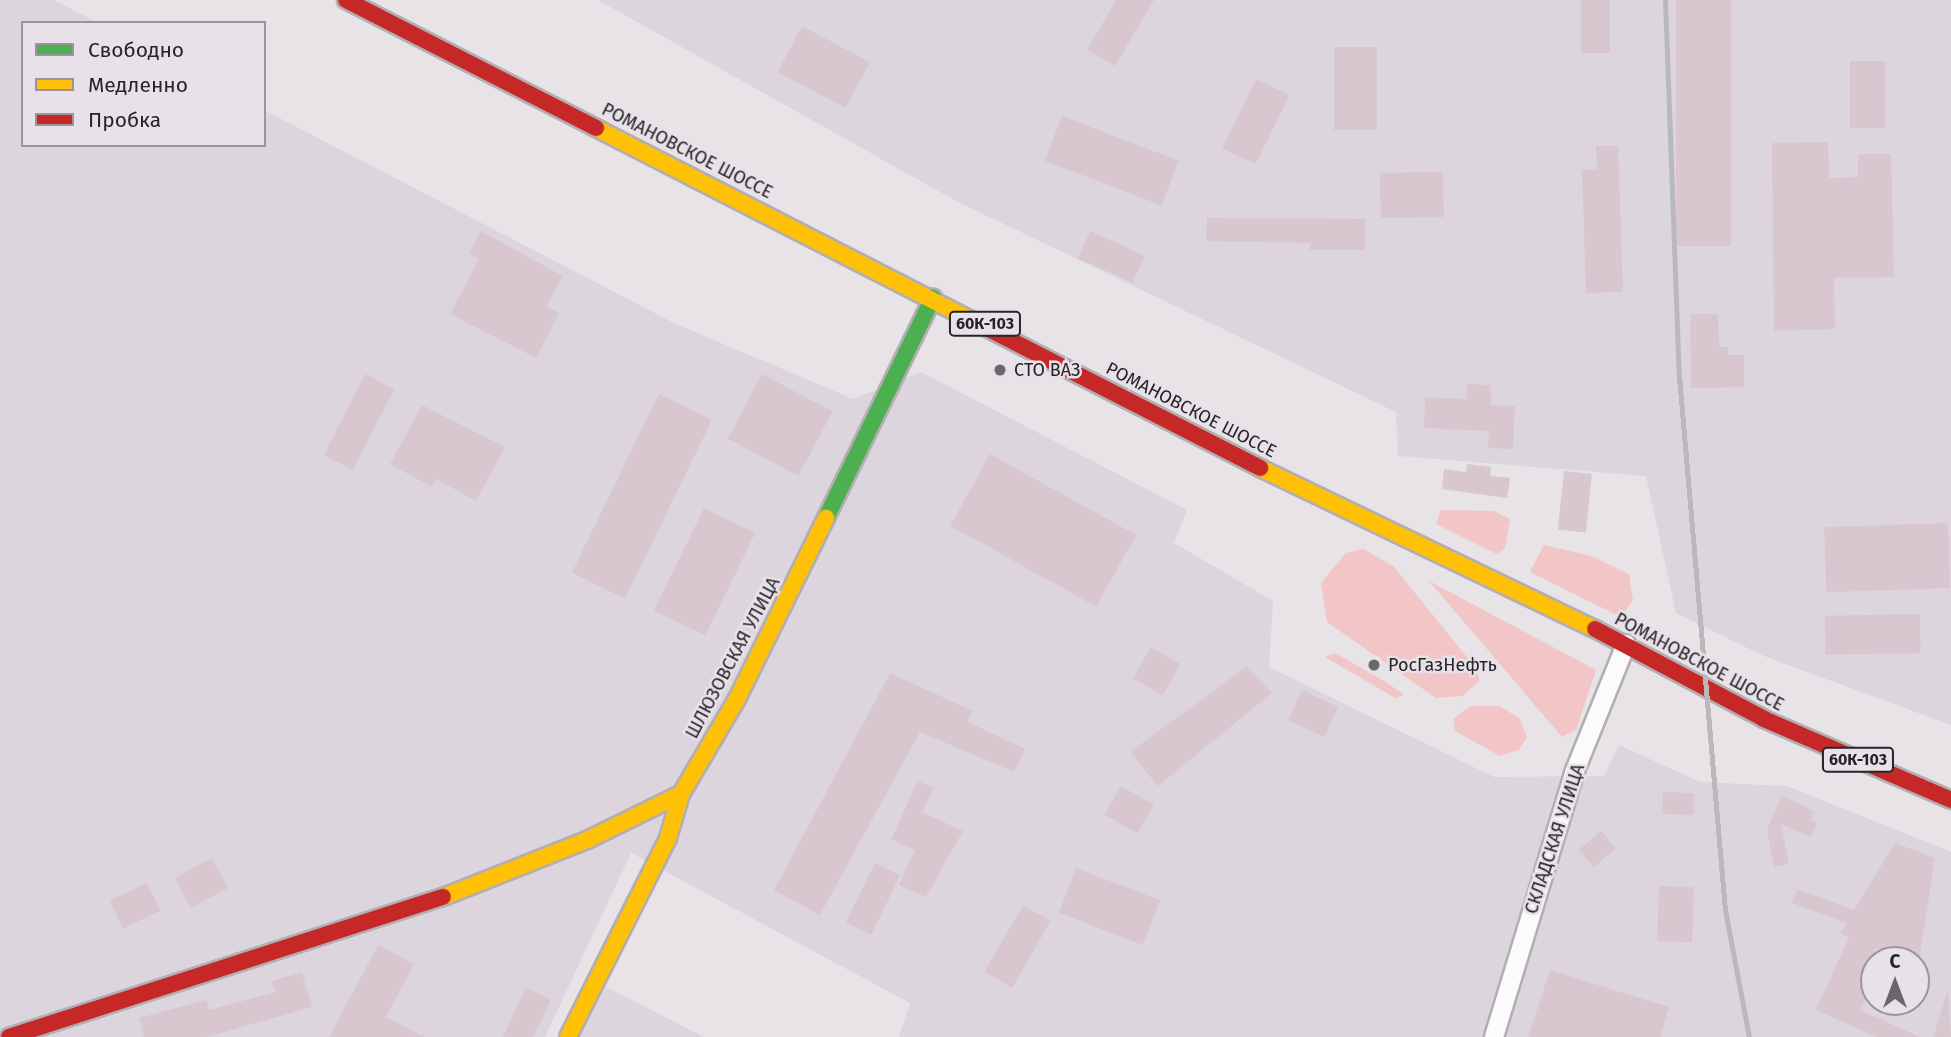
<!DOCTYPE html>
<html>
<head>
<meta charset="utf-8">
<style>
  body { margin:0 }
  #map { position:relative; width:1951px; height:1037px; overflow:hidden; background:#e7e3e7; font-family:"Fira Sans",sans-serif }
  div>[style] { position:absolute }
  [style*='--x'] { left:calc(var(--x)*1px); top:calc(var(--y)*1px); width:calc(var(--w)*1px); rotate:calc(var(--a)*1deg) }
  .built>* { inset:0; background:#ddd5dd }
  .green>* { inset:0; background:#f2c5c6 }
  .building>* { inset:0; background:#d8c7cf; transform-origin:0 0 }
  .roads { filter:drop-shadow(2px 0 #b2aeb2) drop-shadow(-2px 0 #b2aeb2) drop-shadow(0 2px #b2aeb2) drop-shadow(0 -2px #b2aeb2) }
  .street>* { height:18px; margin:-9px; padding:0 9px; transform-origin:9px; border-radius:9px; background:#fbfbfb }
  .fast>* { height:16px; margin:-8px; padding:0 8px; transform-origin:8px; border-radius:8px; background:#4caf50 }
  .slow>* { height:16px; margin:-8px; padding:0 8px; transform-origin:8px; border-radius:8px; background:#ffc107 }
  .jam>* { height:16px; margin:-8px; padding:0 8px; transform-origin:8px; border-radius:8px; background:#c62828 }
  .rail>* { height:5px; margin:-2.5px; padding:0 2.5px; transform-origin:2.5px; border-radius:2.5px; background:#bab8ba }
  .dots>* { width:19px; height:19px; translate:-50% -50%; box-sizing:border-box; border:4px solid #e9e1e9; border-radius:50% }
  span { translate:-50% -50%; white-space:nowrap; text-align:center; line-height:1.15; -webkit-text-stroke:5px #e9e1e9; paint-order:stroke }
  .shield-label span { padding:2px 5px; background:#e9e1e9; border:2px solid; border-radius:5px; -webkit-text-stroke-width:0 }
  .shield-label { font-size:16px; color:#262426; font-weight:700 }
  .street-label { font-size:18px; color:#262426 }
  .poi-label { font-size:18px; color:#262426 }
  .left { translate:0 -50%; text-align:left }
  .legend { position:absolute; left:21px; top:21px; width:245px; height:126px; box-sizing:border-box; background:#e9e1e9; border:2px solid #9b959b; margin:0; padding:9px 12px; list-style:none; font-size:21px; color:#262426 }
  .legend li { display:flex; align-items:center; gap:14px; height:35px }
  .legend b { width:35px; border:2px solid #9b959b }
  .north { position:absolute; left:1860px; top:946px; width:70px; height:70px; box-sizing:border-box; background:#e9e1e9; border:2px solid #9b959b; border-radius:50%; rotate:0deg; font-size:19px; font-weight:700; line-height:28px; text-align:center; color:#262426 }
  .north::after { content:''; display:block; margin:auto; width:24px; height:32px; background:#6a676a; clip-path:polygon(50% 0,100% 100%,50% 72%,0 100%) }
</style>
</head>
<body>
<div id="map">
  <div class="built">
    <div style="clip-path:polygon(evenodd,0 0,54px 0,98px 23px,23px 23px,23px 145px,264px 145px,264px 110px,674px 323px,853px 399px,921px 372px,1187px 510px,1174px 543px,1273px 601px,1269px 667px,1494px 777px,1604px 776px,1619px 745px,1700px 782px,1787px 786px,1951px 852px,1951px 1037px,899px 1037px,910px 1003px,631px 853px,545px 1037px,0 1037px,0 0,1874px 960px,1916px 960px,1916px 1002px,1874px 1002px,1874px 960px)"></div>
    <div style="clip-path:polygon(598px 0,1951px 0,1951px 725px,1764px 656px,1676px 613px,1646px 476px,1398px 456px,1396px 412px,956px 201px)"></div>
    <div style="clip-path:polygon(606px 987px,704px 1037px,580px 1037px)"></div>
  </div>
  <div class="green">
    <div style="clip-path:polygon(1441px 510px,1494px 511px,1510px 519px,1505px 548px,1497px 554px,1436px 524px)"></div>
    <div style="clip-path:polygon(1544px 545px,1591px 556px,1629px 574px,1633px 600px,1621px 617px,1530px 572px)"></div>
    <div style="clip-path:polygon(1364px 549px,1394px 567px,1474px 666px,1480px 680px,1462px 696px,1436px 698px,1327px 622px,1321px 583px,1346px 553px)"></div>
    <div style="clip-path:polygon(1429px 581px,1596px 670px,1576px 730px,1562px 737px)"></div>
    <div style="clip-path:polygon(1335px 653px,1386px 682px,1404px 695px,1395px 698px,1325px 657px)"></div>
    <div style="clip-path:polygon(1470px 706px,1500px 706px,1520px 719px,1527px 738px,1518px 750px,1500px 756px,1455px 731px,1453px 719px)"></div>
  </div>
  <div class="building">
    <div style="clip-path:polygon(1116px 0,1154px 0,1115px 66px,1087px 50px)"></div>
    <div style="left:1581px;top:0;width:29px;height:53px"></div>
    <div style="left:1676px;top:0;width:55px;height:246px"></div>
    <div style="left:802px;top:26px;width:77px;height:52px;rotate:28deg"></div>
    <div style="left:1334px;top:47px;width:43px;height:83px"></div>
    <div style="left:1850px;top:61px;width:35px;height:67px"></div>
    <div style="left:1256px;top:79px;width:37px;height:77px;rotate:26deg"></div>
    <div style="left:1062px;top:116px;width:125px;height:48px;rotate:21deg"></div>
    <div style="clip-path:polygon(1828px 142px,1829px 178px,1858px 177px,1858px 154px,1891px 154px,1894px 277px,1834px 278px,1835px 329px,1774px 331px,1772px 143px)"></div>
    <div style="clip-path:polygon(1596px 146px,1618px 146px,1623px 292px,1586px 293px,1582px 170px,1597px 169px)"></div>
    <div style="left:1443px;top:172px;width:45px;height:63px;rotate:89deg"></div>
    <div style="clip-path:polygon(1207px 218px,1365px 219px,1365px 250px,1310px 250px,1310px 243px,1206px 241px)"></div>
    <div style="clip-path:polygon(481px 231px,563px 276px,546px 306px,559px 313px,536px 358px,450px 314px,479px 259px,469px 254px)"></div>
    <div style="left:1090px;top:231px;width:60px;height:30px;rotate:24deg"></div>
    <div style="clip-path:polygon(1690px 314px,1718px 314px,1719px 347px,1728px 347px,1728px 355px,1744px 355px,1744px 387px,1691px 388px)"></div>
    <div style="left:365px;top:374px;width:33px;height:91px;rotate:27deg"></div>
    <div style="left:762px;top:374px;width:80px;height:73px;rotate:28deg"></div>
    <div style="clip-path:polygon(1467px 384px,1491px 385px,1491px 405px,1515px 406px,1513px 449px,1488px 448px,1489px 431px,1424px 428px,1425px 397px,1467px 399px)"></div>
    <div style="left:659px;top:394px;width:59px;height:199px;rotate:26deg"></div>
    <div style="clip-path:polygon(422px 405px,505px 447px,476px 501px,436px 479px,432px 487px,390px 464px)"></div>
    <div style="left:990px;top:454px;width:167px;height:82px;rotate:29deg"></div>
    <div style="clip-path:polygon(1467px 464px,1491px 467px,1490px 476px,1510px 478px,1507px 498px,1442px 489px,1444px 469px,1466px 472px)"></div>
    <div style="left:1564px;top:471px;width:28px;height:59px;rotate:6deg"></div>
    <div style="left:704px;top:508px;width:57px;height:114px;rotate:26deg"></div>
    <div style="left:1948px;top:523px;width:65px;height:124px;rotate:88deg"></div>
    <div style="left:1920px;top:614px;width:39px;height:95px;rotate:89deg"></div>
    <div style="left:1151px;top:647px;width:34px;height:36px;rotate:30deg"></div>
    <div style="clip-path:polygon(1246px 667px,1272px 693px,1158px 786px,1130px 752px)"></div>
    <div style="clip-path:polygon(890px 673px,973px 711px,968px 722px,1025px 749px,1014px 772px,920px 732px,820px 915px,774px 890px)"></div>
    <div style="left:1302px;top:690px;width:40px;height:33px;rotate:25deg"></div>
    <div style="clip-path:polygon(918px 781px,934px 788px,922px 812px,963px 831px,926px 897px,899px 885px,915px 850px,891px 839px)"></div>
    <div style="left:1121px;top:786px;width:38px;height:33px;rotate:30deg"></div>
    <div style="left:1663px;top:792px;width:31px;height:22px;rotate:2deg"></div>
    <div style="clip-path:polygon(1782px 796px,1814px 811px,1810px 820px,1818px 823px,1811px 837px,1781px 824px,1789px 864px,1774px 867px,1767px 829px)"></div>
    <div style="left:1601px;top:831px;width:23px;height:29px;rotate:50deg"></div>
    <div style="clip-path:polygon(1895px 843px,1935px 858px,1919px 960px,1874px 948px,1874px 980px,1860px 1010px,1920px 1037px,1877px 1037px,1816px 1010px,1849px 937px,1840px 933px,1847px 923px,1792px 903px,1797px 889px,1854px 910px)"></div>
    <div style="left:212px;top:858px;width:34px;height:42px;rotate:62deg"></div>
    <div style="left:875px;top:863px;width:28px;height:66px;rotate:26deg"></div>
    <div style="left:1076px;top:868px;width:90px;height:48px;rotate:21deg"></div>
    <div style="left:147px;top:883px;width:31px;height:41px;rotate:65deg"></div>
    <div style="left:1659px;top:886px;width:35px;height:55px;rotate:2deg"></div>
    <div style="left:1023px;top:905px;width:32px;height:77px;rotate:30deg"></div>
    <div style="clip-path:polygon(378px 945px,414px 964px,386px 1017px,424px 1037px,329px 1037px)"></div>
    <div style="clip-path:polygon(1550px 970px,1669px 1007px,1660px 1037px,1528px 1037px)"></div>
    <div style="clip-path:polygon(302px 972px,312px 1007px,207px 1037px,144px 1037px,139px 1018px,206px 1000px,209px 1010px,275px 992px,272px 981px)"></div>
    <div style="clip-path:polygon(526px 988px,551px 1000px,533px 1037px,503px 1037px)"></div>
    <div style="clip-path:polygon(1948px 990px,1951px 1037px,1933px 1037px)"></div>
  </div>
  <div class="roads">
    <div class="street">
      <div style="--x:1494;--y:1037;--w:276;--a:-73.1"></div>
      <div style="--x:1574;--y:773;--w:139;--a:-68"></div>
    </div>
    <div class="fast">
      <div style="--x:826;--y:518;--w:245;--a:-64.1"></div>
    </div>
    <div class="slow">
      <div style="--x:596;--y:128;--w:430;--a:27.1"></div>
      <div style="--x:1260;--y:468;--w:372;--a:25.7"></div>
      <div style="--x:443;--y:897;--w:155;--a:-21.6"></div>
      <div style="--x:587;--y:840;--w:105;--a:-26.1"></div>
      <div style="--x:568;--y:1037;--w:223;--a:-63.3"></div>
      <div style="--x:668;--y:838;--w:46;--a:-73.5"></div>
      <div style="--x:681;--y:794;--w:110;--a:-59.5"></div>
      <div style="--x:737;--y:699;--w:202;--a:-63.8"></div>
    </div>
    <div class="jam">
      <div style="--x:346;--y:0;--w:281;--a:27.1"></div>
      <div style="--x:979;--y:324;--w:316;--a:27.1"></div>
      <div style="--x:1595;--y:629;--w:191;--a:28"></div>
      <div style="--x:1764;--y:719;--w:204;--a:23.4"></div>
      <div style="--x:9;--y:1037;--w:456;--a:-17.9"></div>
    </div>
  </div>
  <div class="rail">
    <div style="--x:1665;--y:0;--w:376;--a:87.9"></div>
    <div style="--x:1679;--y:376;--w:536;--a:85.08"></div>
    <div style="--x:1725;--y:910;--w:129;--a:79.3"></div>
  </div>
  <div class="dots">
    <div style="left:1000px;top:370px;background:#6a676a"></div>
    <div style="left:1374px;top:665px;background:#6a676a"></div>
  </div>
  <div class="shield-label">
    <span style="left:985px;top:324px">60К-103</span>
    <span style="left:1858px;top:760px">60К-103</span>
  </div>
  <div class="street-label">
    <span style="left:687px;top:151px;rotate:27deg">РОМАНОВСКОЕ ШОССЕ</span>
    <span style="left:1191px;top:410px;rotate:27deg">РОМАНОВСКОЕ ШОССЕ</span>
    <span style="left:733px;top:658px;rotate:-62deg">ШЛЮЗОВСКАЯ УЛИЦА</span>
    <span style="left:1699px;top:662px;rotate:28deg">РОМАНОВСКОЕ ШОССЕ</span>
    <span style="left:1555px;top:839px;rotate:-72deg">СКЛАДСКАЯ УЛИЦА</span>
  </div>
  <div class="poi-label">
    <span class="left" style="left:1014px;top:370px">СТО ВАЗ</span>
    <span class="left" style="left:1388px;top:665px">РосГазНефть</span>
  </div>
  <ul class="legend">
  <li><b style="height:9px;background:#4caf50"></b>Свободно</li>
  <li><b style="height:9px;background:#ffc107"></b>Медленно</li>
  <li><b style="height:9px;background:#c62828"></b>Пробка</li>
  </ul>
  <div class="north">С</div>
</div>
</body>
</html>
